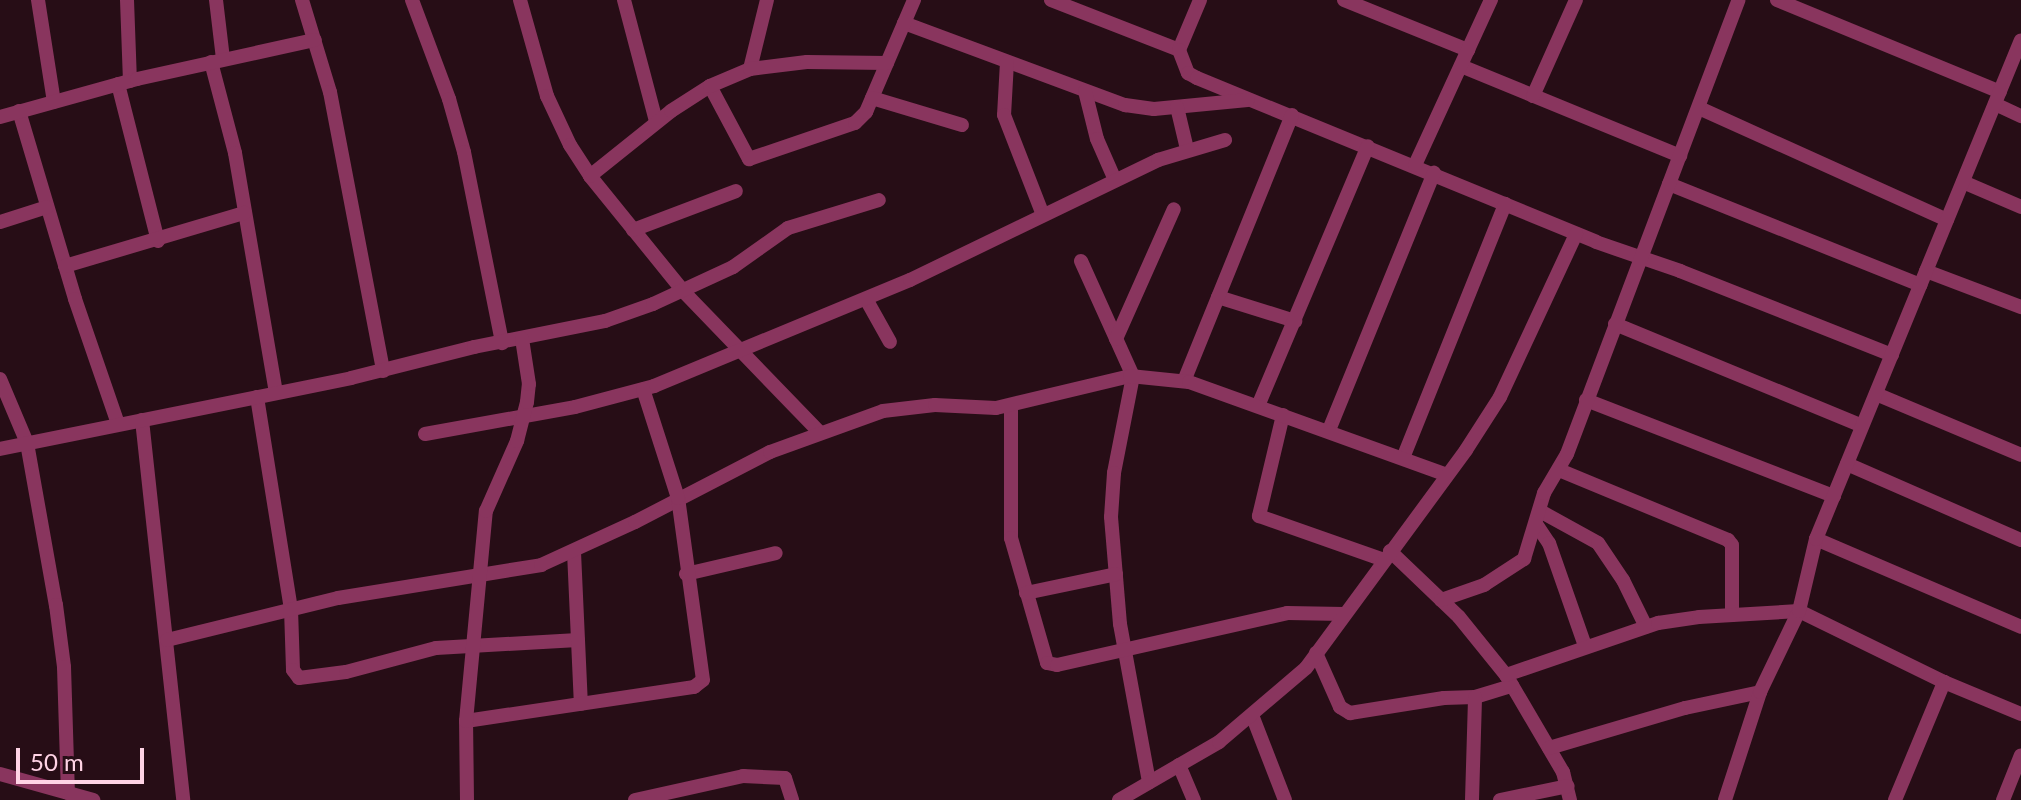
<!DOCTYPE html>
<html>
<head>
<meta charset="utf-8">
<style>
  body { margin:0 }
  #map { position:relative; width:2021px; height:800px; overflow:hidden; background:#270d16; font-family:Lato,sans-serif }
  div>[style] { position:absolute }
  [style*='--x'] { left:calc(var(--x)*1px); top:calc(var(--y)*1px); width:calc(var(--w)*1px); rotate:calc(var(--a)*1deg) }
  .street>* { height:14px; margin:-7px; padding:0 7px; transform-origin:7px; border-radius:7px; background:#89355e }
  span { translate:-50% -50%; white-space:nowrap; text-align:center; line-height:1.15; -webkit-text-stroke:6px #270d16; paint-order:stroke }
  .scale { position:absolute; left:16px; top:748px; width:128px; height:36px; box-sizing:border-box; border:4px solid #ffd3e5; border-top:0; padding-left:10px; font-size:24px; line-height:28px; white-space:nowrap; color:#ffd3e5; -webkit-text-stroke:6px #270d16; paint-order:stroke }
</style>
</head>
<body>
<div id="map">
  <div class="street">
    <div style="--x:38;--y:0;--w:103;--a:81.1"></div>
    <div style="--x:127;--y:0;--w:81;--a:87.9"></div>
    <div style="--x:216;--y:0;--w:59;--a:83.2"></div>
    <div style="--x:302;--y:0;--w:96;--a:73.1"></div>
    <div style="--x:330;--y:92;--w:284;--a:79.2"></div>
    <div style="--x:412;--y:0;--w:106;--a:69.5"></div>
    <div style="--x:449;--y:99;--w:55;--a:74.2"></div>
    <div style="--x:464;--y:152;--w:195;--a:78.7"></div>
    <div style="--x:520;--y:0;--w:100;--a:74.3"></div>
    <div style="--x:547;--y:96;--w:54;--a:64.9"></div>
    <div style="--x:570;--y:145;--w:37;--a:57"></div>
    <div style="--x:590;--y:176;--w:148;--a:51"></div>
    <div style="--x:683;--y:291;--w:197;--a:46"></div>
    <div style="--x:624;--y:0;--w:125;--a:75.2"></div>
    <div style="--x:1051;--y:0;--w:137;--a:21.3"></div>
    <div style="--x:1200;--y:0;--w:54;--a:112.8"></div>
    <div style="--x:1179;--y:50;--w:25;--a:69"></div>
    <div style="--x:1188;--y:73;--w:10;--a:29"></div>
    <div style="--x:1197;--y:78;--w:431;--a:22.3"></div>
    <div style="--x:1596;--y:242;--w:89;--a:19"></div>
    <div style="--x:1680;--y:271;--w:228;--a:21.6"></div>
    <div style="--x:1344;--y:0;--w:134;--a:22"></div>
    <div style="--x:1777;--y:0;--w:241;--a:22.4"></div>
    <div style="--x:904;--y:23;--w:236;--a:20.4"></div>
    <div style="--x:1125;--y:105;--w:29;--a:8"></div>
    <div style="--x:1154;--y:109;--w:94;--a:-5.5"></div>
    <div style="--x:211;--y:62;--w:94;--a:75.2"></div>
    <div style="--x:235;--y:153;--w:243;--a:80.3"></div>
    <div style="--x:1007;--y:62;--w:53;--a:93.2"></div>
    <div style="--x:1004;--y:115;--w:107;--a:68.7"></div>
    <div style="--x:1461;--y:66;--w:237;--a:22.3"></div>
    <div style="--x:750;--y:69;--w:71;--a:-76.2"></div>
    <div style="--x:118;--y:84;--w:162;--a:75.7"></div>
    <div style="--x:710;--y:86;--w:83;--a:61.9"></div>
    <div style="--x:749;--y:159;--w:112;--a:-18.8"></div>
    <div style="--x:855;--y:123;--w:16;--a:-45"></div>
    <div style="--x:866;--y:112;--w:122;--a:-66.8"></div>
    <div style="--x:1085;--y:91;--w:49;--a:76"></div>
    <div style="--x:1097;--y:139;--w:45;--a:66.3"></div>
    <div style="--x:1533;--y:96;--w:105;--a:-65.9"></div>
    <div style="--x:872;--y:98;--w:94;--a:16.7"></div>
    <div style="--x:1995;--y:104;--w:29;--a:25"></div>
    <div style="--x:1177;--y:107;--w:43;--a:76.6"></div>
    <div style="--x:1699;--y:108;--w:272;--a:24.3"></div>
    <div style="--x:19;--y:111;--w:196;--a:73.4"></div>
    <div style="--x:75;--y:299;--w:132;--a:71"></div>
    <div style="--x:0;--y:117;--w:142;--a:-15.5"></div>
    <div style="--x:137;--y:79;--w:182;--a:-12.4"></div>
    <div style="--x:1415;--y:165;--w:182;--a:-65.3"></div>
    <div style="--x:590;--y:176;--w:104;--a:-38.7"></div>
    <div style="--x:671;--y:111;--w:46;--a:-32.7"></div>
    <div style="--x:710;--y:86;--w:43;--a:-23"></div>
    <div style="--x:750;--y:69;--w:57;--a:-7"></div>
    <div style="--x:807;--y:62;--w:80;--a:0.7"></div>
    <div style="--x:1963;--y:182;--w:63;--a:23.3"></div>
    <div style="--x:1669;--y:184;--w:271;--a:21.9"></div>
    <div style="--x:0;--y:222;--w:49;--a:-17.7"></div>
    <div style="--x:633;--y:230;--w:110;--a:-20.7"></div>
    <div style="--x:1081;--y:261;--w:126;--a:65.7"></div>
    <div style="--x:1133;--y:376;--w:99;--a:101.1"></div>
    <div style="--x:1114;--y:473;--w:44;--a:93.9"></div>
    <div style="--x:1111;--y:517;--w:107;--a:85.2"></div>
    <div style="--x:1120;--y:624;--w:161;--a:79.6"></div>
    <div style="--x:65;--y:266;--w:187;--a:-16.5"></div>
    <div style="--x:1926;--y:271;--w:102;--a:20.8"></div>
    <div style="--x:1218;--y:297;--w:81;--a:17.3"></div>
    <div style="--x:866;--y:299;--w:49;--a:60.8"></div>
    <div style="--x:1615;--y:324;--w:267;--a:22.4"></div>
    <div style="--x:1116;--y:339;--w:142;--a:-66"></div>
    <div style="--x:0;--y:379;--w:69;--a:67.1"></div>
    <div style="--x:27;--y:443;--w:165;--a:79.9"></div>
    <div style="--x:56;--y:605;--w:63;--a:82.6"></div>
    <div style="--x:64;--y:667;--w:126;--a:88.2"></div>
    <div style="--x:1184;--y:381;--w:287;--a:-67.9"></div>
    <div style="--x:1876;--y:394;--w:157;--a:22.8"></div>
    <div style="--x:257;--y:397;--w:215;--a:80.9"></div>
    <div style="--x:291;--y:609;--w:61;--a:88.1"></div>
    <div style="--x:293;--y:670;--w:10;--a:53"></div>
    <div style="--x:299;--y:678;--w:47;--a:-7.3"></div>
    <div style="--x:346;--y:672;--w:93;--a:-14.9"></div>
    <div style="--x:436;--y:648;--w:142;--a:-3.2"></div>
    <div style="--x:1586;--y:400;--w:266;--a:21.2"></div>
    <div style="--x:1011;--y:405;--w:133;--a:90"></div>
    <div style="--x:1011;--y:538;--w:130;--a:73.9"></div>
    <div style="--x:1047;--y:663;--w:10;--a:11"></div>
    <div style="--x:1057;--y:665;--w:236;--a:-12.7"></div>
    <div style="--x:1287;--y:613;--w:57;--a:1"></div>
    <div style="--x:1258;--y:406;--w:282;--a:-67.1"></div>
    <div style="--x:1283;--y:415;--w:104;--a:103.4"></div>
    <div style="--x:1259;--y:516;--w:133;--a:19.4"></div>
    <div style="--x:142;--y:420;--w:382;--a:83.8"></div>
    <div style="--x:1329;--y:430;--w:278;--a:-67.8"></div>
    <div style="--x:425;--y:434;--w:152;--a:-10.2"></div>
    <div style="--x:575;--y:407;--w:82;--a:-14.9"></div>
    <div style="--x:654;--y:386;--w:277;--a:-22.5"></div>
    <div style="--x:910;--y:280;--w:276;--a:-25.8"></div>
    <div style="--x:1158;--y:160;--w:70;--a:-16.6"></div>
    <div style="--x:0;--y:449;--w:358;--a:-11.4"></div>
    <div style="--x:351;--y:378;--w:127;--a:-14.1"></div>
    <div style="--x:474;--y:347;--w:134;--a:-11.2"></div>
    <div style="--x:605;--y:321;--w:51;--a:-19.5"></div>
    <div style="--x:653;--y:304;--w:88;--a:-24.8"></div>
    <div style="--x:733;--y:267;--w:67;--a:-35.3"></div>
    <div style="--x:788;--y:228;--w:95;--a:-17.1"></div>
    <div style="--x:1403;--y:458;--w:274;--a:-68.1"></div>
    <div style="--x:1847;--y:464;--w:190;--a:23.6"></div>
    <div style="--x:1559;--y:470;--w:183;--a:22.5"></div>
    <div style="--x:1728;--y:540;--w:6;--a:51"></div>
    <div style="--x:1732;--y:545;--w:70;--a:90"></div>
    <div style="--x:1540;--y:511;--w:66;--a:28.9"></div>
    <div style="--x:1598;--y:543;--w:45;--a:56"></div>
    <div style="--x:1623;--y:580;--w:52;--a:63.9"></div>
    <div style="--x:1536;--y:524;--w:23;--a:56"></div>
    <div style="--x:1549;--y:543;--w:109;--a:70.7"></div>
    <div style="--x:1816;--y:539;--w:223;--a:23.2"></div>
    <div style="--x:1390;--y:551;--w:95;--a:43.7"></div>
    <div style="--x:1459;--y:617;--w:75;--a:51"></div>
    <div style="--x:1506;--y:675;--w:113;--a:59.6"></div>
    <div style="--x:1563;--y:772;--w:29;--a:76"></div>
    <div style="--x:574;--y:552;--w:152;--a:87.4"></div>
    <div style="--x:686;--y:574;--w:92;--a:-13.1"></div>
    <div style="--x:1026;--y:593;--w:92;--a:-11.9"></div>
    <div style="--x:1441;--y:600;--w:46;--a:-19.2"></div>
    <div style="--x:1484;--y:585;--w:48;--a:-33"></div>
    <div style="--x:1524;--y:559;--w:69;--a:-73.1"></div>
    <div style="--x:1544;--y:493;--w:45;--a:-59.5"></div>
    <div style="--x:1567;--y:454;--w:485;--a:-69.3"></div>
    <div style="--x:167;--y:640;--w:176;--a:-13.8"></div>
    <div style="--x:338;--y:598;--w:206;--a:-9.2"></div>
    <div style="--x:541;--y:565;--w:103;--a:-24.6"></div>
    <div style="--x:635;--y:522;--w:152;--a:-27.4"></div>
    <div style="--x:770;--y:452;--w:120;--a:-19.9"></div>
    <div style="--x:883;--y:411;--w:52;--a:-6.6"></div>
    <div style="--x:935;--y:405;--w:61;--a:2.8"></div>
    <div style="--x:996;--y:408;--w:138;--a:-13.4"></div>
    <div style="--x:1130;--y:376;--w:59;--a:5.8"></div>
    <div style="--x:1189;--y:382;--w:274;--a:19.8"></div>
    <div style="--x:1316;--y:653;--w:59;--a:66"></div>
    <div style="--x:1340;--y:707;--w:12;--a:31"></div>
    <div style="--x:1350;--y:713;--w:95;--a:-9.1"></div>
    <div style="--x:1444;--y:698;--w:31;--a:-2"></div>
    <div style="--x:1475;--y:697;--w:39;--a:-17"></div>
    <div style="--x:1506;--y:675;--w:161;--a:-18.9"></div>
    <div style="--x:1658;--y:623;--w:41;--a:-8.3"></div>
    <div style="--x:1699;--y:617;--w:100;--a:-3.4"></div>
    <div style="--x:1799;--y:611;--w:161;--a:26.1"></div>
    <div style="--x:1944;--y:682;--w:83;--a:22.6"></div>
    <div style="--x:1252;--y:715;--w:91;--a:68.8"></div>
    <div style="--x:466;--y:721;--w:231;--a:-8.5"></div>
    <div style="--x:694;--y:687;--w:11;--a:-38"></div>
    <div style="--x:703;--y:680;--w:184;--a:-97.8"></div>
    <div style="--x:678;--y:498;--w:114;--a:-107.8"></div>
    <div style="--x:1549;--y:748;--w:142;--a:-16.4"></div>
    <div style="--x:1685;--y:708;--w:77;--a:-12"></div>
    <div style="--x:1179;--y:765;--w:38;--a:67"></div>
    <div style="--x:0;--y:774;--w:97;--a:15.6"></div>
    <div style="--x:467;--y:800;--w:79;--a:-90.7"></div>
    <div style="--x:466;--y:721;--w:211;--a:-84.6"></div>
    <div style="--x:486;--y:511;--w:77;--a:-66.1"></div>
    <div style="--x:517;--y:441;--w:40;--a:-75.6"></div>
    <div style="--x:527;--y:402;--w:18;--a:-84"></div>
    <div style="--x:529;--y:384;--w:46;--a:-98.8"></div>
    <div style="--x:635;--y:800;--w:111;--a:-12.5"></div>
    <div style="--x:743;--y:776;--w:42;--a:2.7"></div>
    <div style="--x:785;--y:778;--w:23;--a:72"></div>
    <div style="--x:1119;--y:800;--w:116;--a:-30.1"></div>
    <div style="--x:1219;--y:742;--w:114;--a:-40.4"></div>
    <div style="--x:1306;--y:668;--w:270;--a:-53.7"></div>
    <div style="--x:1466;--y:450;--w:63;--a:-57.3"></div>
    <div style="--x:1500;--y:397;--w:180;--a:-65"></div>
    <div style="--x:1472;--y:800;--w:103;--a:-88.3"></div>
    <div style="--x:1500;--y:800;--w:69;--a:-11.6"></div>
    <div style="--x:1725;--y:800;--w:114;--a:-72"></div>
    <div style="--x:1760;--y:692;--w:90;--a:-64.3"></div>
    <div style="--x:1799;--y:611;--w:74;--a:-76.7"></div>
    <div style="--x:1816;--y:539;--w:539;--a:-67.67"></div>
    <div style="--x:1895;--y:800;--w:128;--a:-67.4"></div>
    <div style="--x:2003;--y:800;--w:48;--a:-68.2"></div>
  </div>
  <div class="scale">50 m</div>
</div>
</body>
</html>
